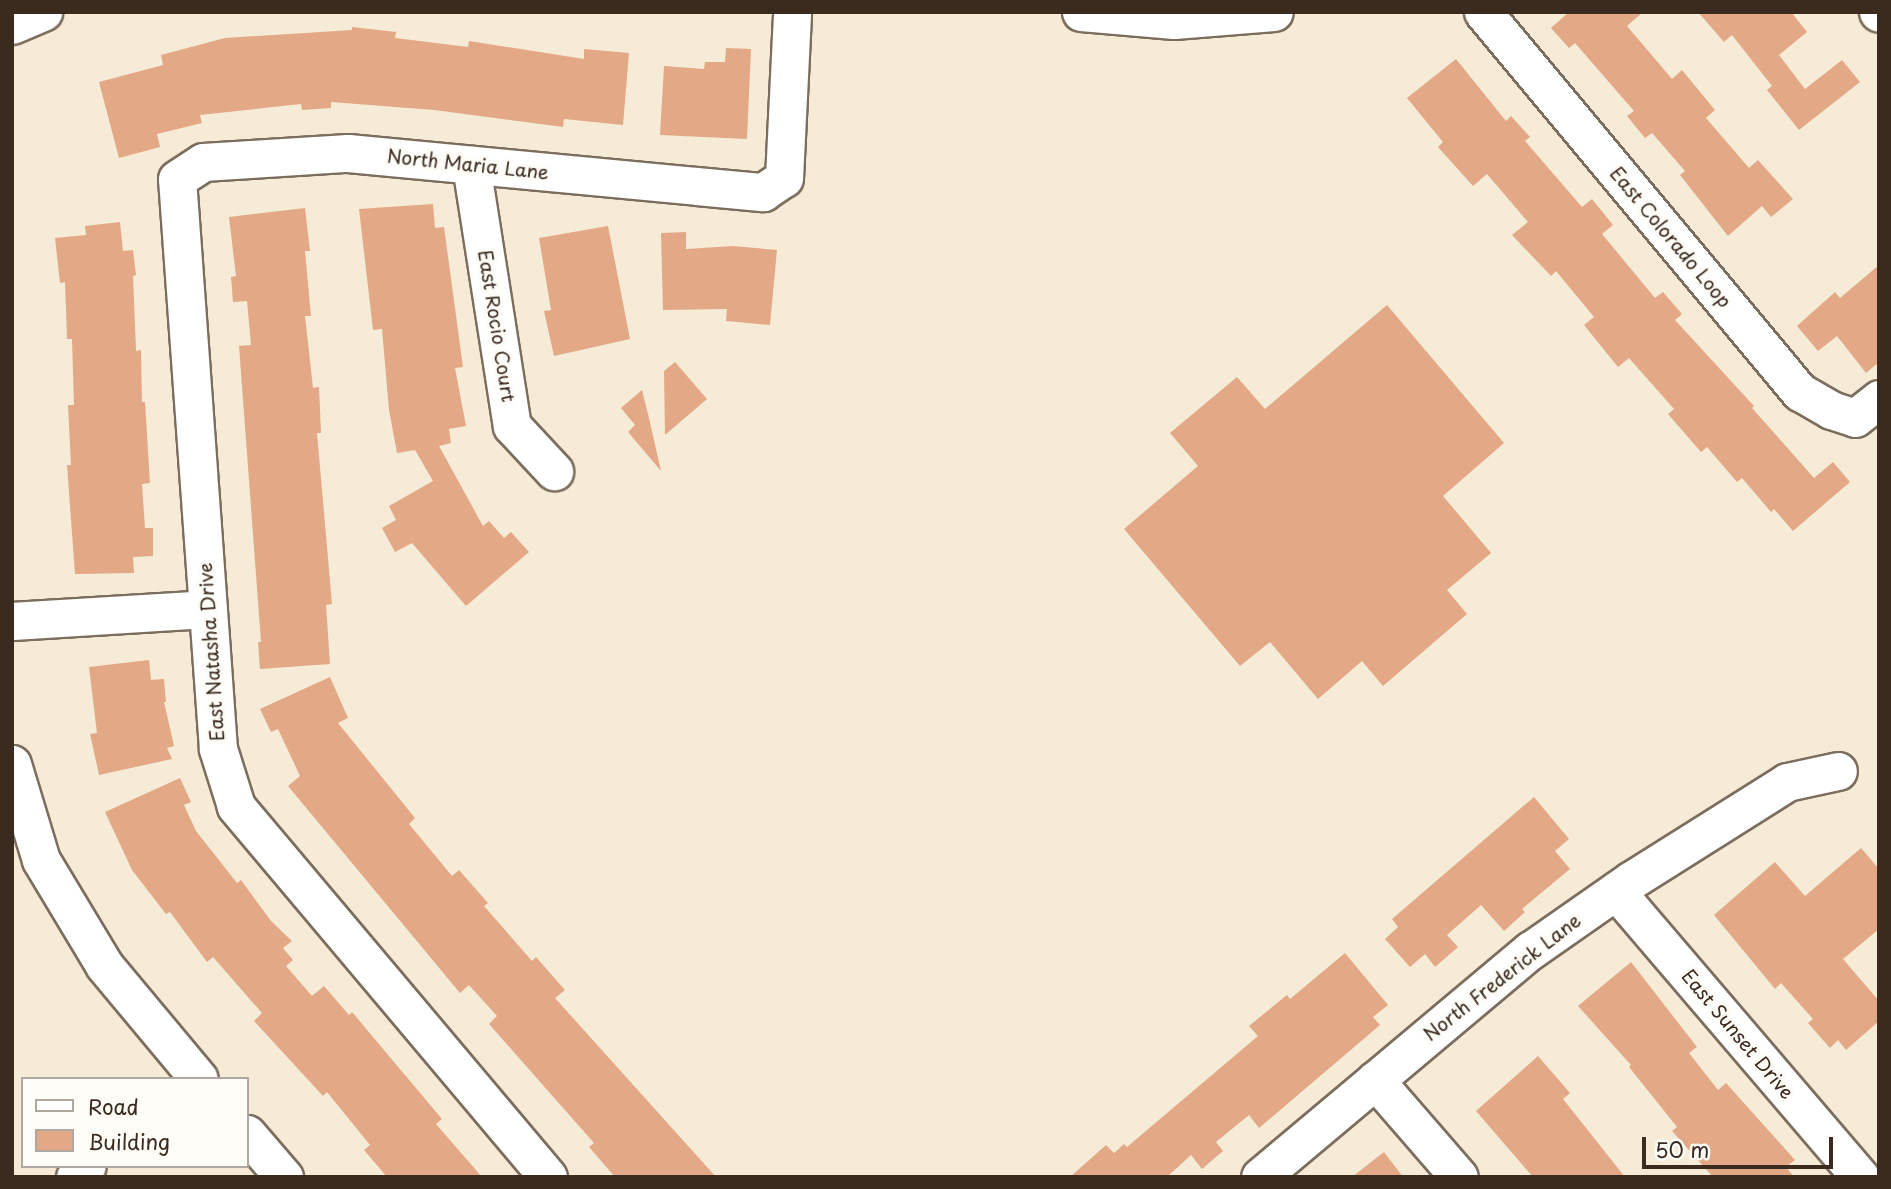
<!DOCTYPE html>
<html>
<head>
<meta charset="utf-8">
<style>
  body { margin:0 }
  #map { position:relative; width:1891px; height:1189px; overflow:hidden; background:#f5ebd6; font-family:"Playpen Sans",sans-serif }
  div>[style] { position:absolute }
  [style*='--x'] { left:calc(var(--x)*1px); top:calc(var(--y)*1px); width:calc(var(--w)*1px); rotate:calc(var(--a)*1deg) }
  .building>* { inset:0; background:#e3a886 }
  .roads { filter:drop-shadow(2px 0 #7c6e5e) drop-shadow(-2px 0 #7c6e5e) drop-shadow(0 2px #7c6e5e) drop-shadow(0 -2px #7c6e5e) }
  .minor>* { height:37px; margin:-18.5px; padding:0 18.5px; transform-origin:18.5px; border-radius:18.5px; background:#fff }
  span { translate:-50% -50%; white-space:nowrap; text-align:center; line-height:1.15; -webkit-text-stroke:7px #fdfcf7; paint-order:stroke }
  .street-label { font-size:19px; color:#3b2a1e }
  .frame { position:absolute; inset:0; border:14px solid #3b2a1e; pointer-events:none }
  .legend { position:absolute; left:21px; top:1077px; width:228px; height:91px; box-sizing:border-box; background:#fdfcf7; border:2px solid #afa8a0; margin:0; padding:9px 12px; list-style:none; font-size:21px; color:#3b2a1e }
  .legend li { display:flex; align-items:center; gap:14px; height:35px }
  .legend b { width:35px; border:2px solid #afa8a0 }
  .scale { position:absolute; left:1642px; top:1137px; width:191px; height:32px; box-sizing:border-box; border:4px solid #3b2a1e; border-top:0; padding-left:9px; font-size:21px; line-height:24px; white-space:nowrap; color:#3b2a1e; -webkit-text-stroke:5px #fdfcf7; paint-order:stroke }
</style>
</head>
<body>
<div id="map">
  <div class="building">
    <div style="clip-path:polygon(1569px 12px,1643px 12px,1627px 26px,1672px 79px,1682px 70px,1715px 110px,1706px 118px,1749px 168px,1758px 160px,1793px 199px,1771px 217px,1762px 206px,1728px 236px,1680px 175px,1685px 171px,1652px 133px,1645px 138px,1627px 116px,1634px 111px,1575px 43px,1569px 48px,1551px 28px)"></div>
    <div style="clip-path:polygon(1698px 12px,1791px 12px,1807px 32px,1779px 55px,1805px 89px,1842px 60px,1860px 82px,1799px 130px,1767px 90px,1772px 86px,1732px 35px,1724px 42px)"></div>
    <div style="clip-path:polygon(352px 27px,396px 32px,395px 38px,468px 47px,469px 41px,584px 59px,584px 49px,629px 53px,623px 125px,564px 119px,563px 127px,434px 110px,331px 102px,331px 108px,302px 110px,301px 104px,200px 115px,202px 123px,157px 134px,160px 147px,119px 158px,99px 82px,163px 65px,161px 55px,225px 38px,352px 30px)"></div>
    <div style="clip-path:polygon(726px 48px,751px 49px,747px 139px,660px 135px,664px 66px,704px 69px,705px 62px,725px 62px)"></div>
    <div style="clip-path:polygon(1456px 59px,1506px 121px,1511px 116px,1530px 137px,1525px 141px,1582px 207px,1592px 199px,1613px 225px,1602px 234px,1655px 298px,1663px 292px,1682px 314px,1675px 320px,1754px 406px,1752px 408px,1814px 478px,1833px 462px,1850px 482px,1793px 531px,1774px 509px,1771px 512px,1742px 478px,1737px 482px,1707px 447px,1701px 452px,1668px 414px,1674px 409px,1629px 358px,1618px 367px,1584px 325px,1594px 317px,1556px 271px,1551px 276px,1512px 235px,1528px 222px,1487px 174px,1473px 186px,1438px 147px,1443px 142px,1407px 98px)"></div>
    <div style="clip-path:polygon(433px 204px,435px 228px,444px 227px,463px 367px,455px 368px,466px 426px,449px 429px,451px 443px,439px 446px,483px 526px,489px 521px,504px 538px,511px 532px,529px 552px,466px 606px,412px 543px,395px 552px,382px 528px,396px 520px,389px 506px,433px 481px,415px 450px,397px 453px,389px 410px,382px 329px,373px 330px,359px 209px)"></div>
    <div style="clip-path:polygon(305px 208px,310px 251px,305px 251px,311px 316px,305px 316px,313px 388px,319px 387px,321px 433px,317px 433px,332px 604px,326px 605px,330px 664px,260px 669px,258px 642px,261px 642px,239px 346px,251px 345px,247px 301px,233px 302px,231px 277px,236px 276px,229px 217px)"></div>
    <div style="clip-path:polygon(120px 222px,123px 251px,133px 250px,136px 275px,133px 276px,136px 351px,141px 350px,142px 402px,145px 402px,150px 483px,142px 484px,145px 528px,153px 528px,153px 556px,133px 557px,134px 573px,75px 574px,67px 465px,71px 465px,68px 405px,74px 405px,72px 339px,67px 339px,65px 282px,60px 283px,55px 238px,86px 235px,85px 226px)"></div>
    <div style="clip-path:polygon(608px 226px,630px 339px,554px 356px,544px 311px,551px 310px,539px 238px)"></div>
    <div style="clip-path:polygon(686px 232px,686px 249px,733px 246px,777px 250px,770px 325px,726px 321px,727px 309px,663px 310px,661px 233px)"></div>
    <div style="clip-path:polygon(1879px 265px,1879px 362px,1866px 373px,1837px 336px,1818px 351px,1797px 326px,1835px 292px,1840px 298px)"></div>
    <div style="clip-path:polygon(1387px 305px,1504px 443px,1443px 496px,1491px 553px,1447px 590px,1467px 614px,1383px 686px,1362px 661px,1318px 699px,1270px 642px,1240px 666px,1124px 529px,1198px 466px,1170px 433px,1237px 377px,1265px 409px)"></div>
    <div style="clip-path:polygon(675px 362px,707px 399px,665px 435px,664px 371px)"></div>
    <div style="clip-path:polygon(642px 390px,648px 414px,661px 471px,628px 432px,635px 425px,621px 408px)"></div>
    <div style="clip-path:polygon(149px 660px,151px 680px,164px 679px,166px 702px,164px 702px,174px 746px,167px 748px,172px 759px,99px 775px,90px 734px,97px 733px,89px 667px)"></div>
    <div style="clip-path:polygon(330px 677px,348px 718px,338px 723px,415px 818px,409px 824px,452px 876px,459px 870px,488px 903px,484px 906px,532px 961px,536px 957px,565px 990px,555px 998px,716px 1177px,615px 1177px,589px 1147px,594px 1143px,489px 1024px,497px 1016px,469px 985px,460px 993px,288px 786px,300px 776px,278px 729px,271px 732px,260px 709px)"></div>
    <div style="clip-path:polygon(180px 778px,191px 802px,184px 805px,196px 831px,237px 883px,241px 880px,271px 921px,292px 941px,283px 948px,293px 960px,286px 966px,312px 996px,324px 986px,349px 1015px,352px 1012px,442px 1119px,436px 1124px,482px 1177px,387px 1177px,364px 1150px,370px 1145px,327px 1092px,323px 1096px,254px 1021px,262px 1013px,213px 957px,207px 962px,170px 912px,166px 914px,132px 870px,105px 812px)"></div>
    <div style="clip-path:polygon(1534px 797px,1569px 839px,1555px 851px,1570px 869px,1522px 909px,1525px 912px,1504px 931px,1481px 905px,1447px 935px,1458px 947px,1435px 967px,1425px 954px,1410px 967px,1385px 939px,1398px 927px,1392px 919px)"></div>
    <div style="clip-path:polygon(1861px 848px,1879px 869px,1879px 929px,1843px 959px,1879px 1001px,1879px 1021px,1846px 1050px,1838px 1040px,1830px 1048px,1808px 1023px,1813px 1019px,1781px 983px,1775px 989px,1714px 915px,1775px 862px,1805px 896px)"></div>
    <div style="clip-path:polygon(1345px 953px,1388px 1005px,1373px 1017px,1380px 1025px,1259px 1128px,1249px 1115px,1216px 1142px,1223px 1151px,1202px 1169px,1191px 1155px,1167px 1177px,1070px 1177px,1106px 1145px,1114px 1153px,1124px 1144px,1127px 1147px,1258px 1036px,1249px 1026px,1287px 995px,1290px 999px)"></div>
    <div style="clip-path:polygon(1631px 962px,1697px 1047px,1689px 1053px,1718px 1090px,1726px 1083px,1795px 1160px,1786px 1167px,1794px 1177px,1713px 1177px,1672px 1131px,1677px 1127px,1629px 1067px,1631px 1065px,1578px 1006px)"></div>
    <div style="clip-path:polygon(1538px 1056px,1570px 1093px,1563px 1099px,1625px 1177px,1533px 1177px,1476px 1111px)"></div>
    <div style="clip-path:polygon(1384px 1152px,1403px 1177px,1352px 1177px)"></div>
  </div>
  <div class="roads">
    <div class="minor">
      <div style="--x:1081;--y:12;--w:93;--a:4.9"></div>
      <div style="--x:1174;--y:20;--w:100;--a:-4.6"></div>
      <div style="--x:1483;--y:12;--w:495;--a:50.2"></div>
      <div style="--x:1800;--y:392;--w:36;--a:30"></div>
      <div style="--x:1831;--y:410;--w:25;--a:18"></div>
      <div style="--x:1855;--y:418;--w:31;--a:-38"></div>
      <div style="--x:1878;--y:12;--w:1;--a:45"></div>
      <div style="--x:12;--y:25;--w:34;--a:-23"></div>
      <div style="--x:471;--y:165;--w:264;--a:81.1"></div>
      <div style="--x:512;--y:426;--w:62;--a:47"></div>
      <div style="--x:12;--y:621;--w:196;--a:-3.5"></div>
      <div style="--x:12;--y:764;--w:100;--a:73.2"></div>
      <div style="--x:41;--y:860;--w:122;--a:59"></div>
      <div style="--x:104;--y:965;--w:148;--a:50.2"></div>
      <div style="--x:1616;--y:891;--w:376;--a:49.5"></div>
      <div style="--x:1375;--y:1080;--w:128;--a:49.1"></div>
      <div style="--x:247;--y:1134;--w:57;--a:49.3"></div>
      <div style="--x:75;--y:1177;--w:16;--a:-43"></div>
      <div style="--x:548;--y:1177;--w:485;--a:-130.1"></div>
      <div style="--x:236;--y:806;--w:60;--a:-107.5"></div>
      <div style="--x:218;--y:749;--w:571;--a:-94.11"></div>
      <div style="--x:177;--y:179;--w:31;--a:-33"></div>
      <div style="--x:203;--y:162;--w:145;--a:-3.6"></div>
      <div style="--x:348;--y:153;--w:417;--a:5.4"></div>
      <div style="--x:763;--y:192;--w:25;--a:-34"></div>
      <div style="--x:784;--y:178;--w:166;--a:-87.2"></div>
      <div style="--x:1260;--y:1177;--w:354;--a:-40"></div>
      <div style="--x:1531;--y:950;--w:121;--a:-34.9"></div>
      <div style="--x:1630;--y:881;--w:186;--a:-32.2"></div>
      <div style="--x:1787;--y:782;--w:52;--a:-12.2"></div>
    </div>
  </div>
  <div class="street-label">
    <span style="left:468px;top:164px;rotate:6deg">North Maria Lane</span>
    <span style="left:1671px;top:237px;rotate:50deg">East Colorado Loop</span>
    <span style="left:497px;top:326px;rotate:81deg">East Rocio Court</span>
    <span style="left:211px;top:652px;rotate:-94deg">East Natasha Drive</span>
    <span style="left:1502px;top:977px;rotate:-38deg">North Frederick Lane</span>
    <span style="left:1738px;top:1034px;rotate:50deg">East Sunset Drive</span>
  </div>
  <div class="frame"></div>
  <ul class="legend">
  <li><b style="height:9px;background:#fff"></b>Road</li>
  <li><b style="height:19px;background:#e3a886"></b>Building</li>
  </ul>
  <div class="scale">50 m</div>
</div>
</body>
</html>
